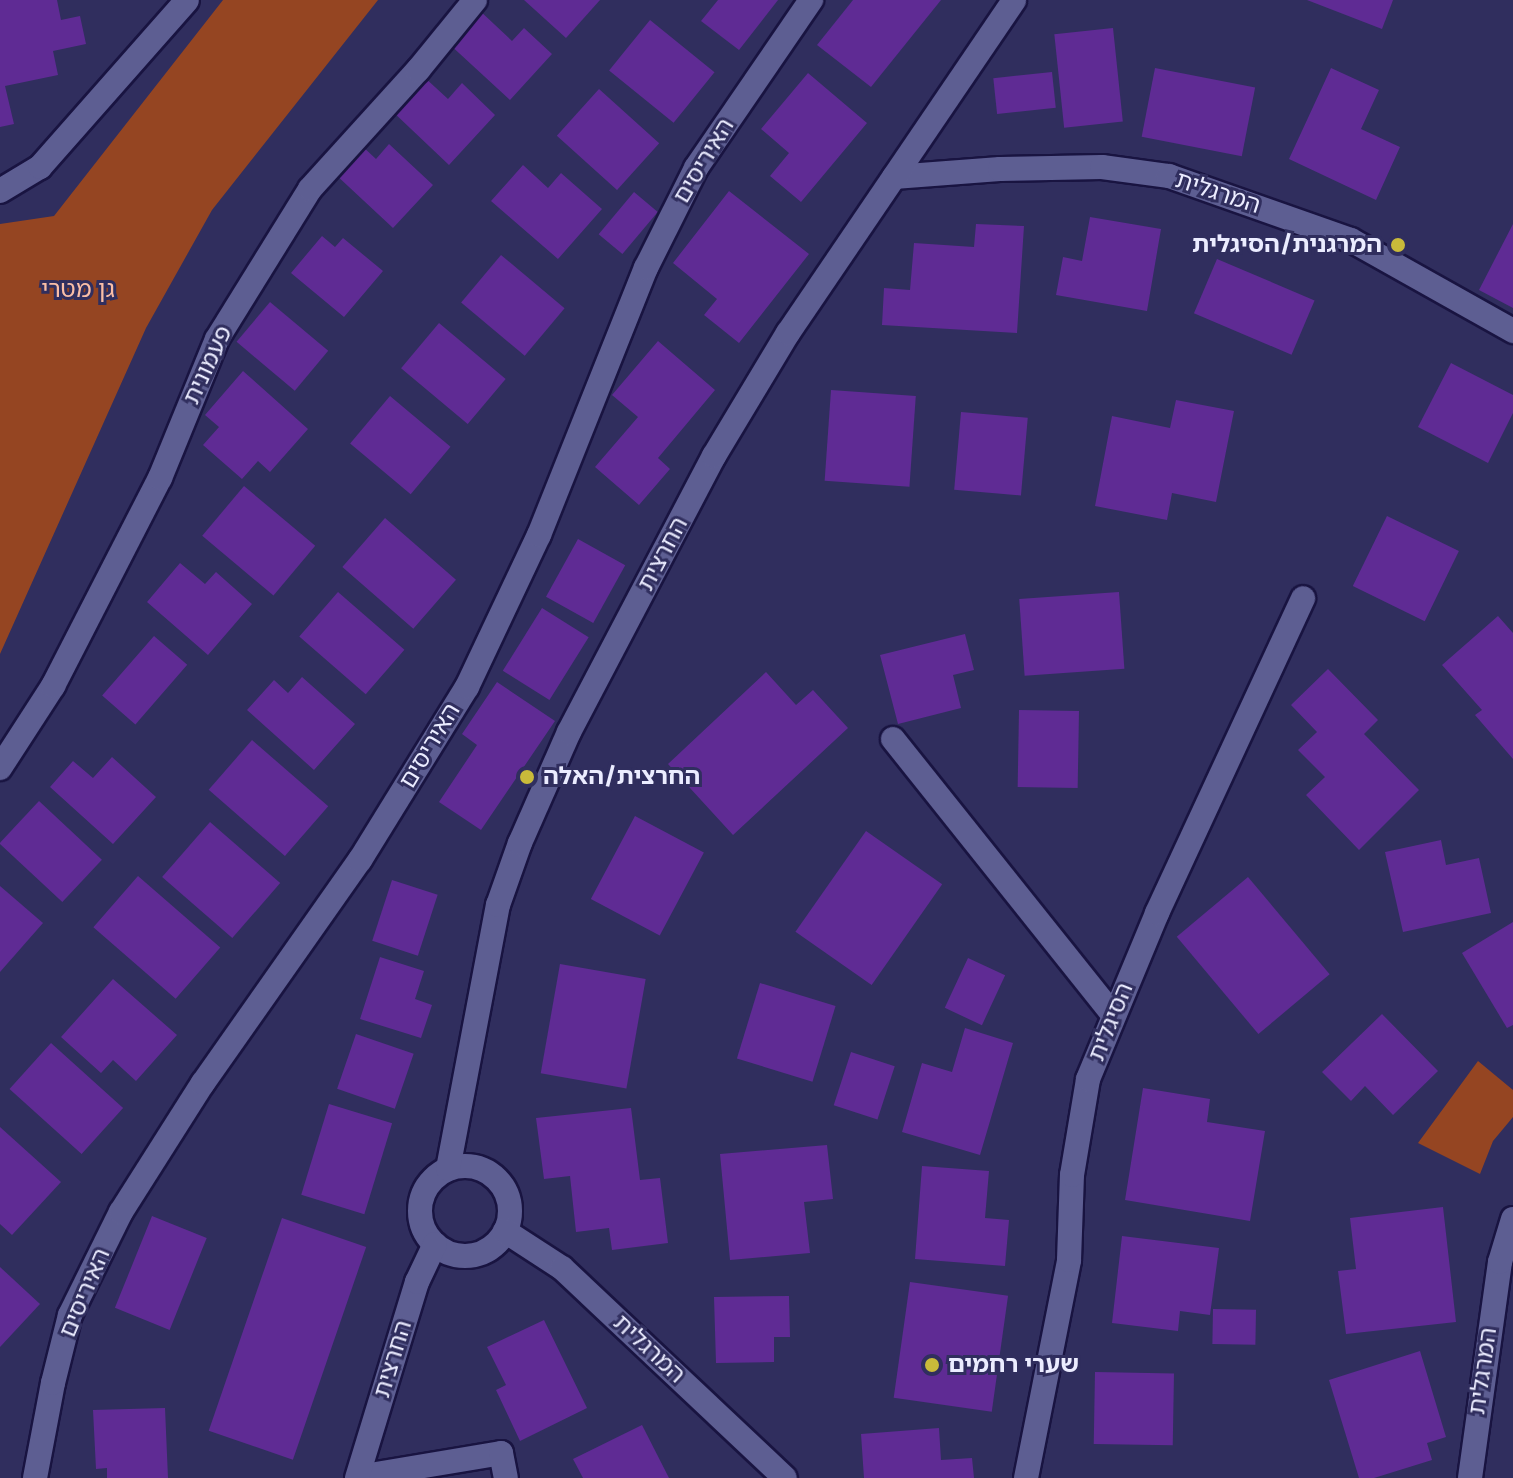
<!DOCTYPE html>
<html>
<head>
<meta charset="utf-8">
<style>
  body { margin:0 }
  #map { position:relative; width:1513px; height:1478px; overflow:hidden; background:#302e5e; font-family:"Fira Sans","Noto Sans Hebrew",sans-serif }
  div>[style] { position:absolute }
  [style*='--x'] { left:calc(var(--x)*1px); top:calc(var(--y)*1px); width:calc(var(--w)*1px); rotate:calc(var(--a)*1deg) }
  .green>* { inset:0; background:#954522 }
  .building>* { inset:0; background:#5f2b94; transform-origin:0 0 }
  .roads { filter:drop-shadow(2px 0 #191441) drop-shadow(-2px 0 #191441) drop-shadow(0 2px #191441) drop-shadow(0 -2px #191441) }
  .minor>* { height:24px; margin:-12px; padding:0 12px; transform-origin:12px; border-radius:12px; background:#5d5e92 }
  .minor>.ring { margin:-12px; padding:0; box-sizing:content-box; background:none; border:24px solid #5d5e92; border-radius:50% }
  .dots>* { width:22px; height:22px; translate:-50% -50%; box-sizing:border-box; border:4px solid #302e5e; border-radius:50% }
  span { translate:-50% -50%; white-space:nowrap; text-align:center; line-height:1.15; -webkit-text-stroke:6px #302e5e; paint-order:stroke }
  .street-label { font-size:24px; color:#ebecff }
  .poi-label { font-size:24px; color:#ebecff; font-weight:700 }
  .right { translate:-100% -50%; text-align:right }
  .left { translate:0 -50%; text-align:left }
  .park-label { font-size:24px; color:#fabea6 }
</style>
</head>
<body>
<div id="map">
  <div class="green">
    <div style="clip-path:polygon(223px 0,378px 0,212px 210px,146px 328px,0 654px,0 224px,54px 216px)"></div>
    <div style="clip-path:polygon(1478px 1061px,1513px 1090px,1513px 1117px,1493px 1141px,1480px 1174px,1418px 1143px)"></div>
  </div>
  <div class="building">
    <div style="clip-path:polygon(0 0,57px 0,61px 20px,80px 16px,86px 44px,53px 51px,58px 75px,5px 86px,14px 124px,0 127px)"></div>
    <div style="clip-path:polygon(524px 0,600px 0,566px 38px)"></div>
    <div style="clip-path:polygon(718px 0,778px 0,739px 50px,701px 21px)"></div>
    <div style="clip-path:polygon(853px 0,941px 0,871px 87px,817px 45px)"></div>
    <div style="clip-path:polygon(1307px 0,1393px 0,1382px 29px)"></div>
    <div style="clip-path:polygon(478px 9px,512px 41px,524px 28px,552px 54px,510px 100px,447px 42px)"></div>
    <div style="left:650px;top:20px;width:83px;height:65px;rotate:39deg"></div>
    <div style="left:1113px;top:28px;width:94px;height:59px;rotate:84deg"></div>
    <div style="left:1155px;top:68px;width:102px;height:70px;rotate:11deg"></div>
    <div style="clip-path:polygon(1331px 68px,1379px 90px,1361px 129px,1400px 147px,1376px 200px,1289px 159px)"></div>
    <div style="left:1052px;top:72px;width:36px;height:59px;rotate:84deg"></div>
    <div style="clip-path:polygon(808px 73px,867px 123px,801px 202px,770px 176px,789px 153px,761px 129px)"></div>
    <div style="clip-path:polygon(423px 76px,448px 99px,462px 83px,495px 115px,449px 165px,391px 110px)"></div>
    <div style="left:599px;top:89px;width:81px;height:63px;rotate:42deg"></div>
    <div style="clip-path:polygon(389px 144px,433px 185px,393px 228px,334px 173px,361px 145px,376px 159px)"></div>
    <div style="clip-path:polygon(523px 165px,548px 188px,561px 173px,602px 209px,558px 259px,491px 201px)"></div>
    <div style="clip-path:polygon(729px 191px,809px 254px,739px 343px,704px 315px,717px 299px,673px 263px)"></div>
    <div style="left:634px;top:192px;width:31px;height:55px;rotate:40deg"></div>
    <div style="clip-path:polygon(1090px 217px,1161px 229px,1147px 311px,1056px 295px,1063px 257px,1082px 261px)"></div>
    <div style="clip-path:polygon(976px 224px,1024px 226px,1017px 333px,882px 325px,884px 288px,910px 290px,914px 243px,974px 247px)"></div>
    <div style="clip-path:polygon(1513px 224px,1513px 308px,1479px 290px)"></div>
    <div style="clip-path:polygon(322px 236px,335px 247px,343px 238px,383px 271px,344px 317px,291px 273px)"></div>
    <div style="left:501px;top:255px;width:83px;height:62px;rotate:40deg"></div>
    <div style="left:1217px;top:259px;width:106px;height:59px;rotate:23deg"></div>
    <div style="left:270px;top:302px;width:76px;height:52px;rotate:40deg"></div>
    <div style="left:439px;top:323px;width:87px;height:59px;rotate:40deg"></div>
    <div style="clip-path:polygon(658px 341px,715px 390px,658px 458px,670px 469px,639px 505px,595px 467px,638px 417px,612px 395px)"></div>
    <div style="clip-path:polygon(1451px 363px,1513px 395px,1513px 413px,1488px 463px,1418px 427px)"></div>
    <div style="clip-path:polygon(243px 371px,308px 429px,270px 472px,258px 461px,242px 479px,203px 445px,219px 427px,205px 415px)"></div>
    <div style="left:831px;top:390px;width:85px;height:91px;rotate:4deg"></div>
    <div style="left:390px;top:396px;width:79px;height:62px;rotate:40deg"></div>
    <div style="clip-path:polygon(1176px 400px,1234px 411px,1216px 502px,1172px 493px,1167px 520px,1095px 506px,1112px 416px,1170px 428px)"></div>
    <div style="left:961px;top:412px;width:67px;height:78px;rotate:5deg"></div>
    <div style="left:244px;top:486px;width:93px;height:65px;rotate:40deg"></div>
    <div style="left:1387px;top:516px;width:80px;height:78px;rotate:26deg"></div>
    <div style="left:385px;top:518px;width:94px;height:65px;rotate:41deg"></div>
    <div style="left:578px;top:539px;width:54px;height:66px;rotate:29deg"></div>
    <div style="clip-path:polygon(180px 563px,205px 584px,216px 572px,252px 604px,208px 655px,147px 602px)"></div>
    <div style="left:338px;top:592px;width:88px;height:59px;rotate:41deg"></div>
    <div style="left:1119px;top:592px;width:77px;height:100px;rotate:86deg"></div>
    <div style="left:542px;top:608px;width:55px;height:74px;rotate:32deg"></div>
    <div style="clip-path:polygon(1498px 616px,1513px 633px,1513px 759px,1475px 715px,1482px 710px,1442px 665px)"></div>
    <div style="clip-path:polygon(965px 634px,974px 670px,953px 675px,961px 708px,898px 724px,880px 655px)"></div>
    <div style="left:154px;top:636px;width:44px;height:79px;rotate:41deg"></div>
    <div style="clip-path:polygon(1328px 669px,1378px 720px,1364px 734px,1419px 790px,1359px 850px,1306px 795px,1325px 777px,1298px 750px,1317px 732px,1291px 705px)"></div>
    <div style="clip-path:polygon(766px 672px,796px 705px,813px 690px,848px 728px,733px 835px,668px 764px)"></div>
    <div style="clip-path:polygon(302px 677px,355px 724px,314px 770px,247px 710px,274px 680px,288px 693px)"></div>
    <div style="clip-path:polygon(497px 682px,555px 721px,481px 830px,439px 802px,477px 745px,462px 734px)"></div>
    <div style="left:1019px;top:710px;width:60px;height:77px;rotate:1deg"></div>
    <div style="left:252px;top:740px;width:101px;height:66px;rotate:41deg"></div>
    <div style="clip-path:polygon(112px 757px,156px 797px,113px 844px,50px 787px,73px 761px,93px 778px)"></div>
    <div style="left:39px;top:801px;width:86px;height:58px;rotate:43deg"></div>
    <div style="left:635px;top:816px;width:78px;height:94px;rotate:28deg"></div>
    <div style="left:210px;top:822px;width:93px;height:73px;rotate:41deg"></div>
    <div style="left:866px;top:831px;width:93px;height:123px;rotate:35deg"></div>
    <div style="clip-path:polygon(1441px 840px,1446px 865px,1479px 858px,1491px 913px,1403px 932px,1385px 852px)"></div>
    <div style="left:138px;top:876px;width:109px;height:68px;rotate:41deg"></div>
    <div style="left:1248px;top:877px;width:127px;height:93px;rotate:50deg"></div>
    <div style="left:392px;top:880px;width:48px;height:64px;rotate:18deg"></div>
    <div style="clip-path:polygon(0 886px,43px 923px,0 972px)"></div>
    <div style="clip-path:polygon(1513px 922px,1513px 1025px,1507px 1028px,1462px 953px)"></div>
    <div style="clip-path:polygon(380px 957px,424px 971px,415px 999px,432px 1005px,421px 1038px,360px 1019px)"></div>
    <div style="left:968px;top:958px;width:41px;height:55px;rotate:25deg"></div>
    <div style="left:560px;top:964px;width:87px;height:111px;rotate:10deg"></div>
    <div style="clip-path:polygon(113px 979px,177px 1035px,136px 1081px,113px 1060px,101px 1073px,61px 1037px)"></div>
    <div style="left:760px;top:983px;width:79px;height:79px;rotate:17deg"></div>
    <div style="clip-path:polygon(1382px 1014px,1438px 1071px,1393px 1115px,1365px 1086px,1351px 1101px,1322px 1072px)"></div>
    <div style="clip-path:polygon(965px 1028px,1013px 1043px,980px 1155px,902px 1132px,922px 1063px,952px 1072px)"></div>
    <div style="left:356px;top:1034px;width:61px;height:58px;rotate:19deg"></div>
    <div style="left:51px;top:1043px;width:97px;height:62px;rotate:42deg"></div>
    <div style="left:851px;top:1052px;width:46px;height:56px;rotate:18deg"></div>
    <div style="clip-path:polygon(1143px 1088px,1210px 1099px,1207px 1122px,1265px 1131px,1250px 1221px,1125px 1200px)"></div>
    <div style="left:329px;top:1104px;width:66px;height:95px;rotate:17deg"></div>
    <div style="clip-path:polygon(631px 1108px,640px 1180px,660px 1178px,668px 1243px,612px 1250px,609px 1228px,576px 1232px,570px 1176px,544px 1179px,536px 1118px)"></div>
    <div style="clip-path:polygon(0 1127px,61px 1182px,12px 1235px,0 1224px)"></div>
    <div style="clip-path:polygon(827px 1145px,833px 1199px,804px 1202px,810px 1253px,730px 1260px,720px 1154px)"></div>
    <div style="clip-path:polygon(922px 1166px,989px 1171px,985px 1218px,1009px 1220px,1005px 1266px,915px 1259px)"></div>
    <div style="clip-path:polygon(1443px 1207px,1456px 1322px,1346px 1334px,1338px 1271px,1356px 1269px,1350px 1218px)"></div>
    <div style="left:152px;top:1216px;width:59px;height:99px;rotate:22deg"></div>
    <div style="left:282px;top:1218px;width:89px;height:225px;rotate:19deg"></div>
    <div style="clip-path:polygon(1122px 1236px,1219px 1248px,1210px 1315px,1180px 1311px,1178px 1331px,1112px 1323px)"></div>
    <div style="clip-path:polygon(0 1267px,40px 1304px,0 1347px)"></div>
    <div style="left:910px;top:1282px;width:99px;height:117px;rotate:8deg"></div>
    <div style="clip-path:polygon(789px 1296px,790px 1337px,774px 1337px,774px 1362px,716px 1363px,714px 1297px)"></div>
    <div style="left:1213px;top:1309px;width:43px;height:35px;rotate:1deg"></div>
    <div style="clip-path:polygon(544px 1320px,587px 1408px,520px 1441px,496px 1390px,506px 1385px,487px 1347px)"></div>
    <div style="clip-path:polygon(1420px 1351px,1446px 1437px,1427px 1443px,1432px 1460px,1374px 1478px,1359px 1478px,1329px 1380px)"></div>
    <div style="left:1095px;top:1372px;width:79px;height:72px;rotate:1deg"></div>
    <div style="clip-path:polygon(165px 1408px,168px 1478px,107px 1478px,107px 1468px,96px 1469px,93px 1410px)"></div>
    <div style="clip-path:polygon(642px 1425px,669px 1478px,583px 1478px,573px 1459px)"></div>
    <div style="clip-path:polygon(939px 1428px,941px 1460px,972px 1458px,974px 1478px,864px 1478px,861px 1434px)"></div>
  </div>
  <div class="roads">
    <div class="minor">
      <div style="--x:894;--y:177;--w:106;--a:-4.3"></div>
      <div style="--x:1000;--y:169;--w:102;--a:-1.1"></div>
      <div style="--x:1102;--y:167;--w:68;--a:7.7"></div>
      <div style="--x:1169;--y:176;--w:193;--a:19.4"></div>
      <div style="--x:1351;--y:240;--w:186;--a:29.3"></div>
      <div style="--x:0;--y:191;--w:47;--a:-31"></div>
      <div style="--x:40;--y:167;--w:222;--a:-48.6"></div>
      <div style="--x:893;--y:739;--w:351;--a:51.4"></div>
      <div style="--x:0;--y:768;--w:98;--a:-57.1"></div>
      <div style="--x:53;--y:686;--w:234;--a:-62.8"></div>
      <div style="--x:160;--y:478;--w:150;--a:-67.7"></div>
      <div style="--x:217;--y:339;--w:176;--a:-58.2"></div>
      <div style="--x:310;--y:189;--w:161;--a:-47.8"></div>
      <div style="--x:418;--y:70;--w:90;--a:-50.8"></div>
      <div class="ring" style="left:420px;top:1166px;width:66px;height:66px"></div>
      <div style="--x:448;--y:1169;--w:269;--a:-79.3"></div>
      <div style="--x:498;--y:905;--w:66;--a:-70.5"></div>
      <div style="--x:520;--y:843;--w:121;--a:-66.2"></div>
      <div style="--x:569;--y:732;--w:312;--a:-62.3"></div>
      <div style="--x:714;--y:456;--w:144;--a:-59"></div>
      <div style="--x:788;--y:333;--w:402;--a:-55.8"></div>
      <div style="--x:505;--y:1231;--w:68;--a:33"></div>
      <div style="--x:562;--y:1268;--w:306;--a:43.3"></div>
      <div style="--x:358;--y:1477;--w:145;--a:-9.5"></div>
      <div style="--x:501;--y:1453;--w:25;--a:79"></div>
      <div style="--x:35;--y:1478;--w:97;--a:-79.3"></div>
      <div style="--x:53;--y:1383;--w:70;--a:-76"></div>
      <div style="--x:70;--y:1315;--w:115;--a:-63.7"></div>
      <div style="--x:121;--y:1212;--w:153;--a:-57.6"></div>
      <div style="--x:203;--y:1083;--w:273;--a:-54.9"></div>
      <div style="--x:360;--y:860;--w:203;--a:-58.3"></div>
      <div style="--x:467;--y:687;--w:168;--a:-64.7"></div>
      <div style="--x:539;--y:535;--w:288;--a:-68.2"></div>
      <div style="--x:646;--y:268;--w:112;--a:-63.4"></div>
      <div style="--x:696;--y:168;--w:204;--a:-55.6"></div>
      <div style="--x:357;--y:1478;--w:205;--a:-73"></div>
      <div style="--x:417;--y:1282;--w:42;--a:-64.7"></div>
      <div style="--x:1026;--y:1478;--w:222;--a:-78.8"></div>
      <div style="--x:1069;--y:1260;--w:85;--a:-88"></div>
      <div style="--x:1072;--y:1175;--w:97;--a:-80.5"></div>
      <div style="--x:1088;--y:1079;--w:180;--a:-67.4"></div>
      <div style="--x:1157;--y:913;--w:347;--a:-65.1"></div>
      <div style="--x:1470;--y:1478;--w:218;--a:-82.1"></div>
      <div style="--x:1500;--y:1262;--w:45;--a:-73.2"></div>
    </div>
  </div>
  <div class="dots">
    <div style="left:1398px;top:245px;background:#c9ba3a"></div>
    <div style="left:527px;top:777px;background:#c9ba3a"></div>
    <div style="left:932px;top:1365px;background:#c9ba3a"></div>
  </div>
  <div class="street-label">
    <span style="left:704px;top:161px;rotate:-59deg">האיריסים</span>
    <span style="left:1218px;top:193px;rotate:18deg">המרגלית</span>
    <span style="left:208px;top:365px;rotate:-65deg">פעמונית</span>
    <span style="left:663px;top:554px;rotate:-62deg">החרצית</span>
    <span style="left:430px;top:746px;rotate:-59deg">האיריסים</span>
    <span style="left:1111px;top:1022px;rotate:-68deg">הסיגלית</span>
    <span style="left:85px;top:1293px;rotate:-67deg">האיריסים</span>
    <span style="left:649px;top:1349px;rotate:43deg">המרגלית</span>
    <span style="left:393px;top:1359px;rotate:-73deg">החרצית</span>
    <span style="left:1483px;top:1371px;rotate:-82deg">המרגלית</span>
  </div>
  <div class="poi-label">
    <span class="right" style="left:1382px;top:245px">המרגנית/הסיגלית</span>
    <span class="left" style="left:543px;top:777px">החרצית/האלה</span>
    <span class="left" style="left:948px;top:1365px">שערי רחמים</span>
  </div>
  <div class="park-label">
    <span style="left:78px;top:290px">גן מטרי</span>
  </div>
</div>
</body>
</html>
